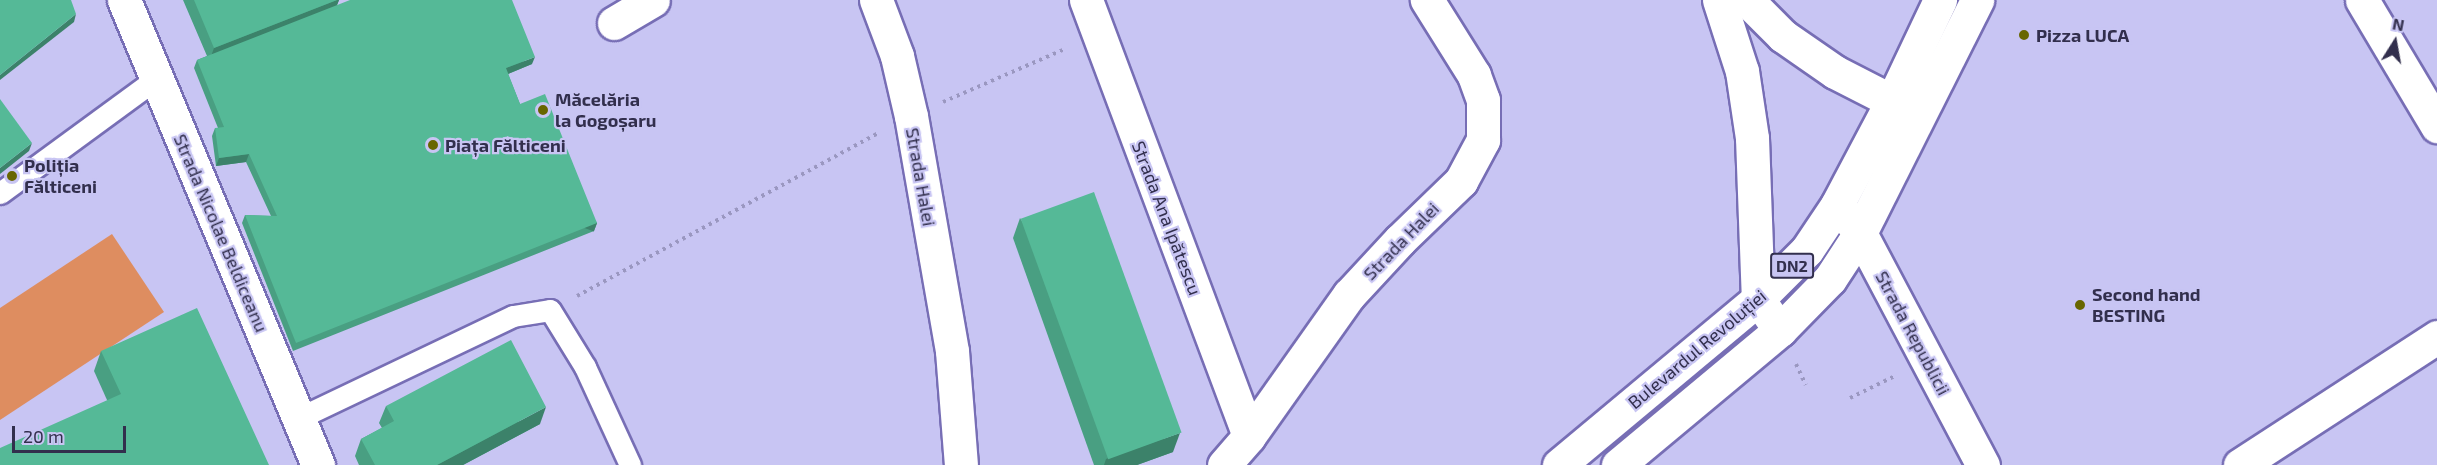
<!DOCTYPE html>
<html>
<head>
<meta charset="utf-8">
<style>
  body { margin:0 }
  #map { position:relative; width:2437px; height:465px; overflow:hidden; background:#c8c5f3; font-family:"Exo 2",sans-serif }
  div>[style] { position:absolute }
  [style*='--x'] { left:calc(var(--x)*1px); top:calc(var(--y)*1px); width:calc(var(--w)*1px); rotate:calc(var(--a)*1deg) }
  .green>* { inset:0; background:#de8d60 }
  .path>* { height:4px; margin-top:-2px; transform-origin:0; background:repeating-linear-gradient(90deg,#9a97c0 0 3px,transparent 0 7.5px) }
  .roads { filter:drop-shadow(2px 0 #776eb5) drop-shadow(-2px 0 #776eb5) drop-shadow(0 2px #776eb5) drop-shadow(0 -2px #776eb5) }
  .lane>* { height:21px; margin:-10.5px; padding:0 10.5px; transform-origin:10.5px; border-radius:10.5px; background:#fff }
  .street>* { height:33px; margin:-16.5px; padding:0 16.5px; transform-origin:16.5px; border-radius:16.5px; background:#fff }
  .secondary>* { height:33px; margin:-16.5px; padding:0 16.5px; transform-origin:16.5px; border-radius:16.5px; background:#fff }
  .primary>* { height:33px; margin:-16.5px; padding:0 16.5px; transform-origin:16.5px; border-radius:16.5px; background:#fff }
  .wall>* { inset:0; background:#499f82 }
  .shaded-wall>* { inset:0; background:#3c826a; transform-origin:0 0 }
  .building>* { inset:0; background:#55b997; transform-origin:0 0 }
  .dots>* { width:16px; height:16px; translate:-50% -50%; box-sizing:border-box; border:3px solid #c8c5f3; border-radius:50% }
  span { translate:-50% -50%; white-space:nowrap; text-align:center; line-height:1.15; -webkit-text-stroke:4.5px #c8c5f3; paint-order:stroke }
  .shield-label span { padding:2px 4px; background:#c8c5f3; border:2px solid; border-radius:4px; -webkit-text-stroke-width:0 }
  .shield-label { font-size:16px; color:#322f4d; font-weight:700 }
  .poi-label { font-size:18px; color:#322f4d; font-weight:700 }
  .left { translate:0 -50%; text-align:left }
  .street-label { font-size:18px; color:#322f4d }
  .north { position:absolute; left:2365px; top:12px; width:60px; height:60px; -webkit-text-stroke:4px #c8c5f3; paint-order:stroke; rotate:11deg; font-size:16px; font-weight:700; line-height:24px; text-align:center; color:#322f4d }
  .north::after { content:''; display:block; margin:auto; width:21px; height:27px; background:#322f4d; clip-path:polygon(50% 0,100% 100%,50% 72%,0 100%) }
  .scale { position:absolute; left:12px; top:426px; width:114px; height:27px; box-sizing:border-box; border:3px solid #322f4d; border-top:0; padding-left:8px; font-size:18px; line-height:21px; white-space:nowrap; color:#322f4d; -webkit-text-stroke:4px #c8c5f3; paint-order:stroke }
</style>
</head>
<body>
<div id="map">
  <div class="green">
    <div style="clip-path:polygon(112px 234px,164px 312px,0 420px,0 308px)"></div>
  </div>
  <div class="path">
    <div style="--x:943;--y:102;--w:133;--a:-23.5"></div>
    <div style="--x:577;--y:296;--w:341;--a:-28.4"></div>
    <div style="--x:1796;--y:364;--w:23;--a:65"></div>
    <div style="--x:1850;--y:398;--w:50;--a:-26.1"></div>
  </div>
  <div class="roads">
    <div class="lane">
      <div style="--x:0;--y:193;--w:193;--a:-36.2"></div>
      <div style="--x:299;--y:418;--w:237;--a:-25.5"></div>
      <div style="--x:513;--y:316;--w:37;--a:-9"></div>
      <div style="--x:550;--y:310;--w:67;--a:58.4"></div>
      <div style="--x:585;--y:367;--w:108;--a:65.3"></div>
    </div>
    <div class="street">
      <div style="--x:124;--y:0;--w:504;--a:67.35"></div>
      <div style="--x:876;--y:0;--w:60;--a:69.4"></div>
      <div style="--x:897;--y:56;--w:62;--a:76.9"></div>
      <div style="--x:911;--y:116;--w:239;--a:80.1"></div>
      <div style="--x:952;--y:351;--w:114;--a:85.5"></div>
      <div style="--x:1086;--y:0;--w:465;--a:69.5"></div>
      <div style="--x:1719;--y:0;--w:75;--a:72.1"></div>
      <div style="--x:1742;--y:71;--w:68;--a:81.5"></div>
      <div style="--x:1752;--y:138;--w:161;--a:87.9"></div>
      <div style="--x:1758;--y:299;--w:38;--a:55"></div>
      <div style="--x:1747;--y:0;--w:51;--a:45"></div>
      <div style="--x:1783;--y:36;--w:63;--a:34.7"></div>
      <div style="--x:1835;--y:72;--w:92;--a:27.1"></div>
      <div style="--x:614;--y:23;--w:45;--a:-30.5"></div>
      <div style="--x:1224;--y:465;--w:38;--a:-49"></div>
      <div style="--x:1249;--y:436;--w:173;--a:-54.7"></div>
      <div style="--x:1349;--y:295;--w:75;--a:-47.2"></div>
      <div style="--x:1400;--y:240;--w:85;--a:-44"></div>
      <div style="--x:1461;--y:181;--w:47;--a:-61.8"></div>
      <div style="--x:1483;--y:140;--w:40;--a:-90"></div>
      <div style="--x:1483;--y:100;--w:27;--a:-110"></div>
      <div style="--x:1474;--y:75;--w:89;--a:-122.1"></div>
      <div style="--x:2240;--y:465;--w:235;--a:-33"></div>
    </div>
    <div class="secondary">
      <div style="--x:2362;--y:0;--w:147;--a:59.2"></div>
      <div style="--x:1844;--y:213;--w:26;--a:51"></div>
      <div style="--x:1860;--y:233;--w:263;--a:62.1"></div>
    </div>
    <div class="primary">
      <div style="--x:1559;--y:465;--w:259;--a:-39.8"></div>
      <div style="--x:1758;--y:299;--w:69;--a:-45"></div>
      <div style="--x:1807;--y:250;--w:54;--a:-56.3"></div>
      <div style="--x:1837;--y:205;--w:118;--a:-62.1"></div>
      <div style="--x:1892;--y:101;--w:112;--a:-64.6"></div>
      <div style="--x:1618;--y:465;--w:211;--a:-39.8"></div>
      <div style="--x:1780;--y:330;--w:71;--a:-45.6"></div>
      <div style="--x:1830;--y:279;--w:55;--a:-56.9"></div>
      <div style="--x:1860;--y:233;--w:261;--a:-63.3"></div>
    </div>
  </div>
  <div class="wall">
    <div style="clip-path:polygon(183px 0,339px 0,337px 5px,532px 64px,508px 74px,520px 104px,597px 223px,594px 231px,293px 351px,242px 223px,245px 215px,271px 216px,246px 162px,216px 166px,212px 136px,215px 128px,218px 128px,194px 68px,197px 60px,207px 56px)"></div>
    <div style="clip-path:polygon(1020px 218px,1173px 452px,1137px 465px,1094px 465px,1013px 238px)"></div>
    <div style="clip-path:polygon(101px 351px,269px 465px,107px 400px,94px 371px)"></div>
    <div style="clip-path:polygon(386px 406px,540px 424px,463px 465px,359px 465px,355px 456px,361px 439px,382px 428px,379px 423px)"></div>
  </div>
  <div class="shaded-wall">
    <div style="clip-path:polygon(337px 0,339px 0,334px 13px,209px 62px,214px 48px)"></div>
    <div style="clip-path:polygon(76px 14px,74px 22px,0 80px,0 75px)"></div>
    <div style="clip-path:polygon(535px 57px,532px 64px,503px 76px,506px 68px)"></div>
    <div style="clip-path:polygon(32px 143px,29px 151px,0 174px,0 168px)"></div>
    <div style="clip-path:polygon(249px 154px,246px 162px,216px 166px,219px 158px)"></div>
    <div style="left:597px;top:223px;width:9px;height:324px;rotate:111deg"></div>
    <div style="clip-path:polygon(546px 407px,540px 424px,463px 465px,437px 465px)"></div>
    <div style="clip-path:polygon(1180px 433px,1173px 452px,1137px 465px,1104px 465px,1106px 459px)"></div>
  </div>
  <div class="building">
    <div style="clip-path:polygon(0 0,71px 0,76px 14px,0 75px)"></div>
    <div style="clip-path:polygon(194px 0,337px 0,214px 48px)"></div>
    <div style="clip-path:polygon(350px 0,512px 0,535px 57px,506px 68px,520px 104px,545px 94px,597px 223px,296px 343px,245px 215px,277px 216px,249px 154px,219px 158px,215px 128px,224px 127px,197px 60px)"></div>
    <div style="clip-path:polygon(0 99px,32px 143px,0 168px)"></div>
    <div style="left:1094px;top:192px;width:256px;height:78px;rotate:70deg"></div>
    <div style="clip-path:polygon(197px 308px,269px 465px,0 465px,0 448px,121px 394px,101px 351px)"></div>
    <div style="clip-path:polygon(511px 340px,546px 407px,437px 465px,375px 465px,361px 439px,394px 421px,386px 406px)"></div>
  </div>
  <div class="dots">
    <div style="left:2024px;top:35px;background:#686600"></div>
    <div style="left:543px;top:110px;background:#686600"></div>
    <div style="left:433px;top:145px;background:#686600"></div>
    <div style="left:12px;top:176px;background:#686600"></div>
    <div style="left:2080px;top:305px;background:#686600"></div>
  </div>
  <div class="shield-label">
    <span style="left:1792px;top:266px">DN2</span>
  </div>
  <div class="poi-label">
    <span class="left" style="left:2036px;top:35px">Pizza LUCA</span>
    <span class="left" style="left:555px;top:110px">Măcelăria<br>la Gogoșaru</span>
    <span class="left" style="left:445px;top:145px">Piața Fălticeni</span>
    <span class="left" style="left:24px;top:176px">Poliția<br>Fălticeni</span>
    <span class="left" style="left:2092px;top:305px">Second hand<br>BESTING</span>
  </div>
  <div class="street-label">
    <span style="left:921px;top:177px;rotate:80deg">Strada Halei</span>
    <span style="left:1167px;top:218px;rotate:69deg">Strada Ana Ipătescu</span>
    <span style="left:221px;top:233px;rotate:67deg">Strada Nicolae Beldiceanu</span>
    <span style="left:1401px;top:241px;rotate:-46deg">Strada Halei</span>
    <span style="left:1913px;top:333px;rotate:62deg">Strada Republicii</span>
    <span style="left:1697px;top:349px;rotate:-40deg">Bulevardul Revoluției</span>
  </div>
  <div class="north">N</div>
  <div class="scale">20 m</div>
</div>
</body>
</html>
